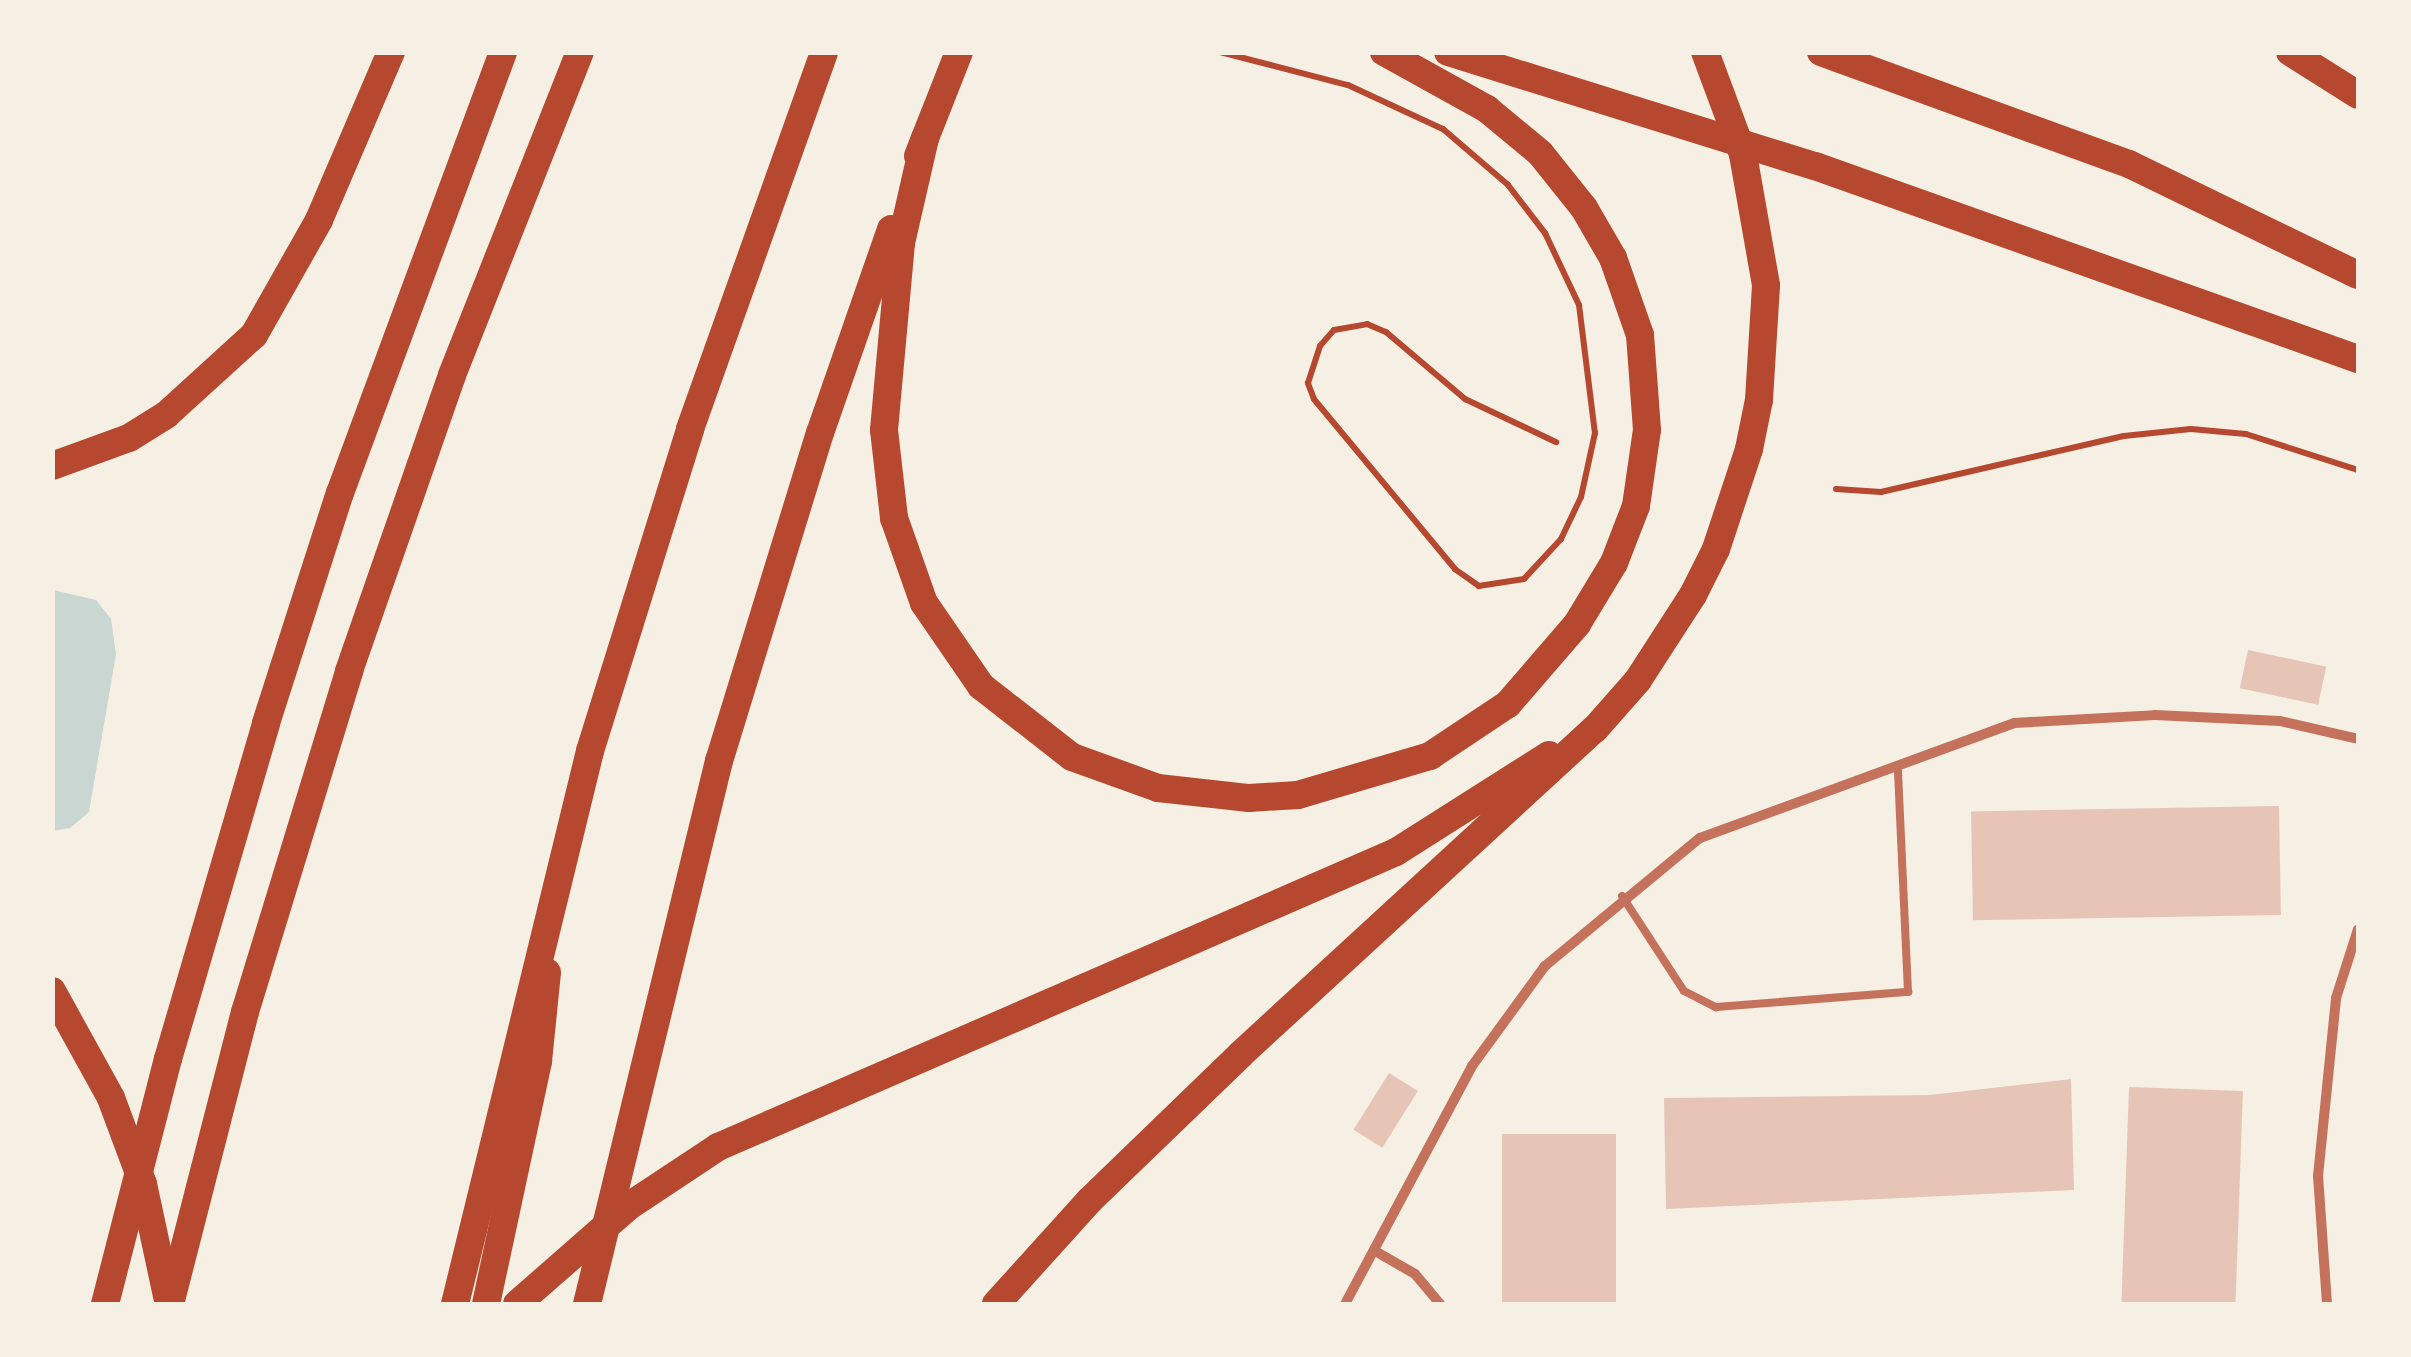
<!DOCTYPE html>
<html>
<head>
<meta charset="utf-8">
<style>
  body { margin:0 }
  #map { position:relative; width:2411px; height:1357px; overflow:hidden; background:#f6efe4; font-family:Roboto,sans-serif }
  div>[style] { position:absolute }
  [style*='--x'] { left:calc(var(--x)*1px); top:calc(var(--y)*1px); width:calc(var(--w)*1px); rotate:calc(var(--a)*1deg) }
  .water>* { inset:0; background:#c9d6d2 }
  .building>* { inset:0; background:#e6c5b7; transform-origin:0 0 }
  .path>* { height:6px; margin:-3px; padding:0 3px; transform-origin:3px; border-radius:3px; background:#b5482f }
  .service>* { height:8px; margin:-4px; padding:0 4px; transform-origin:4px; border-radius:4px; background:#c5725c }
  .minor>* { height:10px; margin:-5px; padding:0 5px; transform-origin:5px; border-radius:5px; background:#c5725c }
  .motorway>* { height:28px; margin:-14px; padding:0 14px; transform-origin:14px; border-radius:14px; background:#b5482f }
  span { translate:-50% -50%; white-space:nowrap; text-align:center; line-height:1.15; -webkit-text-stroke:8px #f6efe4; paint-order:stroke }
  .frame { position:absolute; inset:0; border:55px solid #f6efe4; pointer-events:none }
</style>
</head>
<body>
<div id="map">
  <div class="water">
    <div style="clip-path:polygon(53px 590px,96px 600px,111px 619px,116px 654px,89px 812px,70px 828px,53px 831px)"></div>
  </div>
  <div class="building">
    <div style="left:2248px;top:650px;width:80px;height:39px;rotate:12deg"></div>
    <div style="left:2279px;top:806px;width:109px;height:308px;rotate:89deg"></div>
    <div style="left:1389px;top:1073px;width:34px;height:67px;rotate:32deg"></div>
    <div style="clip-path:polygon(2071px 1079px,2074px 1190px,1666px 1209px,1664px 1098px,1930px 1095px)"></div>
    <div style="left:2129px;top:1087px;width:114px;height:217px;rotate:2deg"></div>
    <div style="left:1616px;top:1134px;width:170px;height:114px;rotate:90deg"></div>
  </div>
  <div class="path">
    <div style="--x:1220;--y:52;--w:132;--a:14.5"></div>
    <div style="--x:1348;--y:85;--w:105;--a:24.9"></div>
    <div style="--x:1443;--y:129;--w:86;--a:40.7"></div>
    <div style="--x:1508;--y:185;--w:61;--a:52.4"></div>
    <div style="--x:1545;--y:233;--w:80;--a:64.7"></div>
    <div style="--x:1579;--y:305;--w:129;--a:82.9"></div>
    <div style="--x:1595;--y:433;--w:66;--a:102.3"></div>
    <div style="--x:1581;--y:497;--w:47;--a:115.5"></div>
    <div style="--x:1561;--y:539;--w:54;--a:132.8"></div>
    <div style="--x:1524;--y:579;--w:46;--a:171.2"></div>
    <div style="--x:1479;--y:586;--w:29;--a:-145"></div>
    <div style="--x:1455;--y:569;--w:221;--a:-129.7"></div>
    <div style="--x:1314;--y:399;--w:17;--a:-111"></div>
    <div style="--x:1308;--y:383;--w:39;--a:-72"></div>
    <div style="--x:1320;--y:346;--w:21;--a:-49"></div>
    <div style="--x:1334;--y:330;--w:34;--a:-10"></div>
    <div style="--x:1367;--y:324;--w:21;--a:23"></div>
    <div style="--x:1386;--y:332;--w:104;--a:40.3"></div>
    <div style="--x:1465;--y:399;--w:101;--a:25.3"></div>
    <div style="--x:1836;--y:489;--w:45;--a:3.8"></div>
    <div style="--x:1881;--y:492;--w:249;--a:-13"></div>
    <div style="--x:2124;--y:436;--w:67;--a:-6"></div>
    <div style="--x:2191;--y:429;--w:55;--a:5.2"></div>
    <div style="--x:2246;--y:434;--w:118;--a:17.8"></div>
  </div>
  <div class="service">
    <div style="--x:1622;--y:896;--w:113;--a:56.9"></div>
    <div style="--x:1684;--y:991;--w:36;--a:27"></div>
    <div style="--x:1716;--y:1007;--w:193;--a:-4.5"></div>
    <div style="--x:1908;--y:992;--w:224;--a:-92.6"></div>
  </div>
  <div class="minor">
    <div style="--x:1375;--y:1251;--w:46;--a:29.9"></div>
    <div style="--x:1415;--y:1274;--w:39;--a:50"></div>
    <div style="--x:1345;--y:1304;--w:270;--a:-61.9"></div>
    <div style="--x:1472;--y:1066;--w:124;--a:-53.9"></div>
    <div style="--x:1545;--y:966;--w:201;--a:-39.6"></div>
    <div style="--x:1700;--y:838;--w:334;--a:-20.1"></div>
    <div style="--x:2014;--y:723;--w:141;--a:-3.2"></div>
    <div style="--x:2155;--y:715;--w:125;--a:2.7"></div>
    <div style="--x:2280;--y:721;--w:80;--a:13"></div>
    <div style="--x:2327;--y:1304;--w:128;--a:-94"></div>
    <div style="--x:2318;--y:1176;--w:179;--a:-84.2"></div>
    <div style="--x:2336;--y:998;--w:72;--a:-72.3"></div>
  </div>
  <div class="motorway">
    <div style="--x:1448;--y:52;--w:384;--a:17.3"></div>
    <div style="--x:1815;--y:166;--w:576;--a:19.57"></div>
    <div style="--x:1821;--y:52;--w:328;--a:20"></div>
    <div style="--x:2129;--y:164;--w:254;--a:25.9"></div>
    <div style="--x:2290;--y:52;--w:80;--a:32.3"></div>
    <div style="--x:925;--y:138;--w:108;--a:102.9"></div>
    <div style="--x:901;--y:243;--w:188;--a:95.2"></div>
    <div style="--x:884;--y:430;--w:89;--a:83.5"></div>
    <div style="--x:894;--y:518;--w:90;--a:70.6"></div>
    <div style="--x:924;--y:603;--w:101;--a:55.5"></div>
    <div style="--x:981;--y:686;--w:115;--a:38"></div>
    <div style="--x:1072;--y:757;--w:91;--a:19.8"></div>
    <div style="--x:1158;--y:788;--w:92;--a:6.3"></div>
    <div style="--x:1249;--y:798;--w:49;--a:-3.5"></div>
    <div style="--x:1298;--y:795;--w:138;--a:-16.5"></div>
    <div style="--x:1430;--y:756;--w:94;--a:-33.7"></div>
    <div style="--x:1508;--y:704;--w:106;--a:-49.2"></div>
    <div style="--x:1577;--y:624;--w:71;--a:-58.8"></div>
    <div style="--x:1614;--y:563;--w:61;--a:-68.9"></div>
    <div style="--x:1636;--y:506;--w:77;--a:-81.8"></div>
    <div style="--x:1647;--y:430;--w:95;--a:-94.2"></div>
    <div style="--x:1640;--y:335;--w:82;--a:-109.3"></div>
    <div style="--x:1613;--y:258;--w:58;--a:-120.1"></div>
    <div style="--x:1584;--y:208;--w:70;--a:-128.7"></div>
    <div style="--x:1540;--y:153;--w:69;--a:-140.3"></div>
    <div style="--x:1487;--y:109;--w:118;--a:-151"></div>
    <div style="--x:918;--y:156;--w:112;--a:-68.5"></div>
    <div style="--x:52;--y:466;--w:82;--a:-20"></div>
    <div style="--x:129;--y:438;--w:44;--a:-31.9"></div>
    <div style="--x:166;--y:415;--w:119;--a:-42.3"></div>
    <div style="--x:254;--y:335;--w:132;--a:-60.5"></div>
    <div style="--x:319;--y:220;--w:183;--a:-66.8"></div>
    <div style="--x:52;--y:991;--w:122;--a:61.1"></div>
    <div style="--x:111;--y:1098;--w:92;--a:69.6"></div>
    <div style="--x:143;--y:1184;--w:115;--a:77.9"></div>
    <div style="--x:105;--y:1304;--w:253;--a:-75.6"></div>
    <div style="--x:168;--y:1059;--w:350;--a:-73.7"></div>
    <div style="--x:266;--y:723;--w:242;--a:-72.2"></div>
    <div style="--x:340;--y:493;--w:470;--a:-69.7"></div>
    <div style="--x:170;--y:1304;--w:301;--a:-75.6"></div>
    <div style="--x:245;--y:1012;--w:357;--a:-73"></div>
    <div style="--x:349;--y:671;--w:313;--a:-70.8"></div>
    <div style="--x:452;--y:375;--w:347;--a:-68.4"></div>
    <div style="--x:455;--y:1304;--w:569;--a:-76.28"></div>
    <div style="--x:590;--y:751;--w:337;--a:-72.7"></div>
    <div style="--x:690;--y:429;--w:400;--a:-70.4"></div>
    <div style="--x:486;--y:1304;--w:249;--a:-77.9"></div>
    <div style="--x:538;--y:1061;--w:89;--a:-84.2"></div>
    <div style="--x:517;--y:1304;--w:149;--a:-41.2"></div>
    <div style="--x:629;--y:1206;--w:107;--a:-33.5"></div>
    <div style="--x:718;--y:1147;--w:739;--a:-23.51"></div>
    <div style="--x:1396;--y:852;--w:181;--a:-32.4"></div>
    <div style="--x:587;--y:1304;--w:559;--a:-76.34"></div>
    <div style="--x:719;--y:761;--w:343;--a:-72.9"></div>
    <div style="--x:820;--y:433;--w:216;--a:-70.8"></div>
    <div style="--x:996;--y:1304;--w:140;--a:-47.9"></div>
    <div style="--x:1090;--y:1200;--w:210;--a:-44"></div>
    <div style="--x:1241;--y:1054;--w:481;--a:-42.6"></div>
    <div style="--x:1595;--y:729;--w:65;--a:-48.7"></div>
    <div style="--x:1638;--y:680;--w:101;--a:-57.1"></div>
    <div style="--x:1693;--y:595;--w:51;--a:-63.4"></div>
    <div style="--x:1716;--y:549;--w:105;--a:-71.7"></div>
    <div style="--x:1749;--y:449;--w:50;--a:-78.5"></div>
    <div style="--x:1759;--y:400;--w:115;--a:-86.5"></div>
    <div style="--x:1766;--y:285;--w:133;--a:-100"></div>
    <div style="--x:1743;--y:154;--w:109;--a:-110.4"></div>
  </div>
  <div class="frame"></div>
</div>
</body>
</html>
